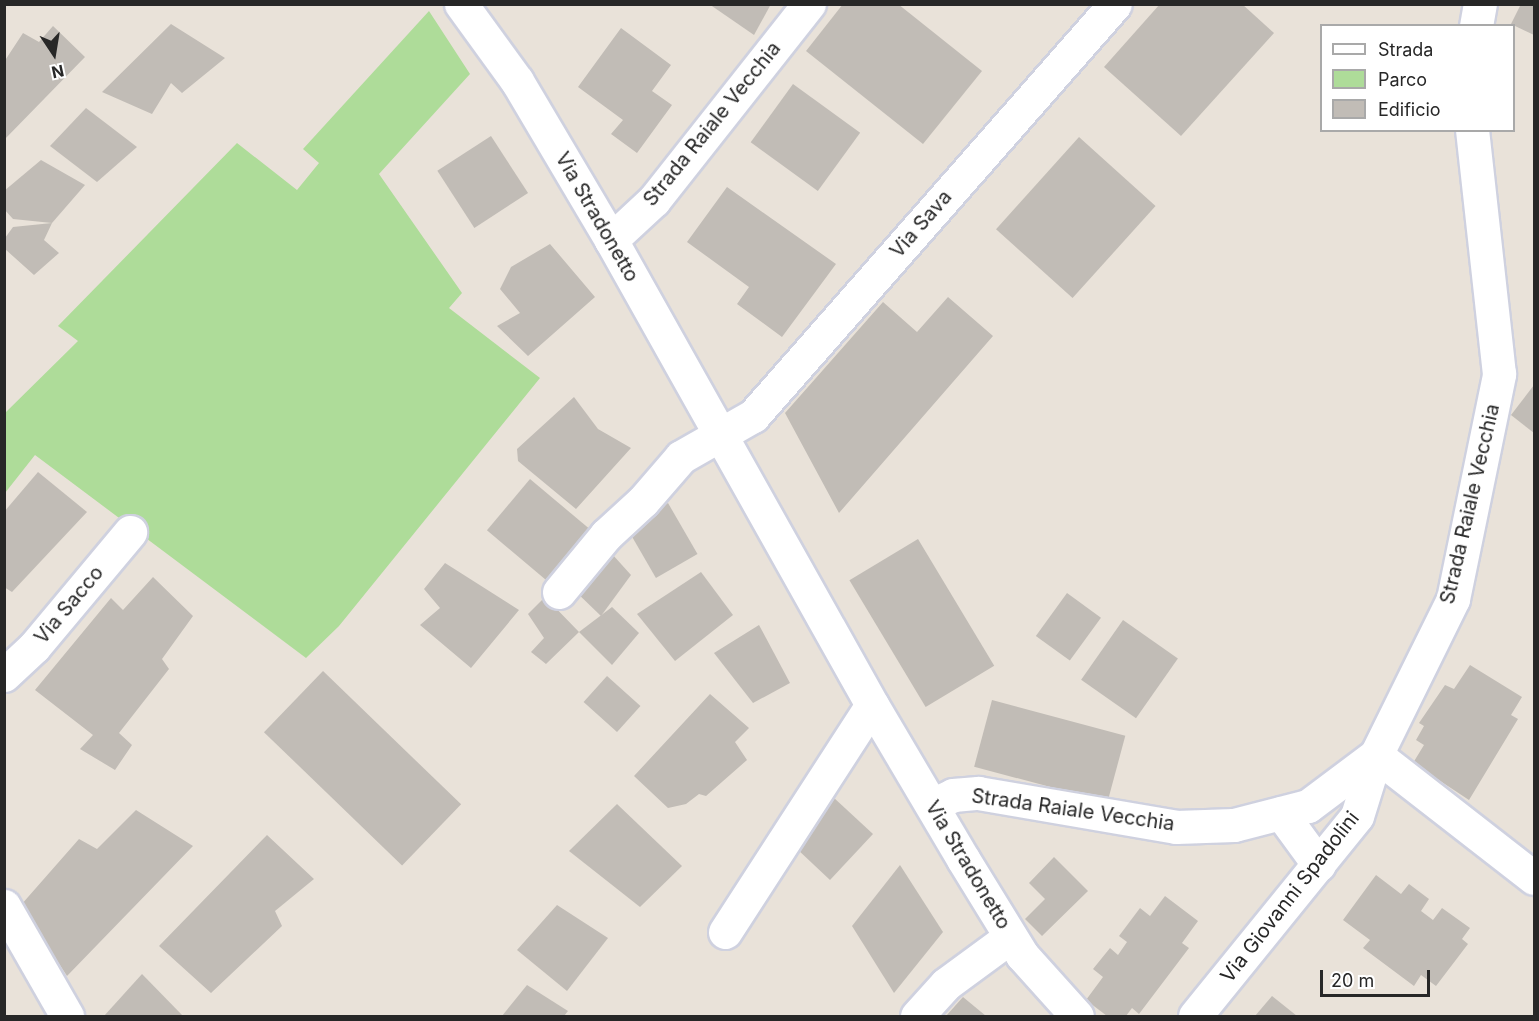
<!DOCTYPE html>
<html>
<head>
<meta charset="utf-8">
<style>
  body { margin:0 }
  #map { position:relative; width:1539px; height:1021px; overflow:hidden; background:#e9e2d9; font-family:Inter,sans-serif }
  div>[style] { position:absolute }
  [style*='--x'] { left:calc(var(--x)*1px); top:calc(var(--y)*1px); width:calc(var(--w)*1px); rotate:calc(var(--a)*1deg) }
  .green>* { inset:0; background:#aedc99 }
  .building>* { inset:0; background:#c1bcb6; transform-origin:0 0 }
  .roads { filter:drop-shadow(2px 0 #cfd1df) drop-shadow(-2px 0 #cfd1df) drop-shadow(0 2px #cfd1df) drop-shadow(0 -2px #cfd1df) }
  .minor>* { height:33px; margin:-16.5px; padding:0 16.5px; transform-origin:16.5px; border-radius:16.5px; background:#fff }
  span { translate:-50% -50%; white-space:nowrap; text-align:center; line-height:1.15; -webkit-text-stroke:6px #fff; paint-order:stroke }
  .street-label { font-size:20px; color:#272727 }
  .frame { position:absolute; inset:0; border:6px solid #272727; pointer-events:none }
  .legend { position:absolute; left:1320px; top:24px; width:195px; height:108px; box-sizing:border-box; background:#fff; border:2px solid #a9a9a9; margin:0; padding:8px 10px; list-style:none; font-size:18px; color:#272727 }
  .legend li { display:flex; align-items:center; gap:12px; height:30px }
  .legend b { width:30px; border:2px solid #a9a9a9 }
  .north { position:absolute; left:24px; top:24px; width:60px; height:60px; -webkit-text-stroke:4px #fff; paint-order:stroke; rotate:168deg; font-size:16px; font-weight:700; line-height:24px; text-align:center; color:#272727 }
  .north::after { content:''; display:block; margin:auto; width:21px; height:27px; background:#272727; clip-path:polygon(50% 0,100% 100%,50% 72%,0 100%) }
  .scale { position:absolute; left:1320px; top:970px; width:110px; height:27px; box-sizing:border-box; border:3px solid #272727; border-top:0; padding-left:8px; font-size:18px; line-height:21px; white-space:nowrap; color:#272727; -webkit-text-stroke:4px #fff; paint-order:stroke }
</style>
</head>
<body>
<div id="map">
  <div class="green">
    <div style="clip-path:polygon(429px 11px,470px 74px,379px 174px,462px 293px,449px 308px,540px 378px,339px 626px,306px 658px,35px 455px,5px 493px,5px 413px,78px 341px,58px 326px,237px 143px,297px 190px,319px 163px,303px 149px)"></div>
  </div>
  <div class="building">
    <div style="clip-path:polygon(709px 4px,771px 4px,754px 35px)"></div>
    <div style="clip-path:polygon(843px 4px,898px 4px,982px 71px,923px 144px,806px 51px)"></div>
    <div style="clip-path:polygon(1160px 4px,1242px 4px,1274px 33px,1181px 136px,1104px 67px)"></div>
    <div style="clip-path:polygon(1521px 4px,1534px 4px,1534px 35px,1511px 24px)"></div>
    <div style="clip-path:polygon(171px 24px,225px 58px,182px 93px,171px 83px,152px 114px,102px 92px)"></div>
    <div style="clip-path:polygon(53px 26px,85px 57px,4px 140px,4px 62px,23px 33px,39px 42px)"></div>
    <div style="clip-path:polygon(621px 28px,671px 65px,652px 91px,672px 105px,637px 153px,611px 134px,623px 120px,578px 87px)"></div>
    <div style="left:793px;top:84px;width:83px;height:72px;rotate:36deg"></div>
    <div style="clip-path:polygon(86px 108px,137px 147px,97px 182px,50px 146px)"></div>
    <div style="left:491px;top:136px;width:68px;height:64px;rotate:57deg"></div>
    <div style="left:1079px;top:137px;width:103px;height:124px;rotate:42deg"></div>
    <div style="clip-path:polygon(41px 160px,85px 185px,52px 223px,13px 219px,4px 209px,4px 191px)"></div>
    <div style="clip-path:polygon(727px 187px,836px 264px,782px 337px,737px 304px,749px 287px,687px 242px)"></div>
    <div style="clip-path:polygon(52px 223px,44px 240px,59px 253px,34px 275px,5px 249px,5px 238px,13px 227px)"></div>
    <div style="clip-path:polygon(550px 244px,595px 297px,528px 356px,497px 326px,520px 313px,500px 289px,511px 267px)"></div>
    <div style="clip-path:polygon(948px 297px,993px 336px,839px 513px,785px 413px,883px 302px,917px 332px)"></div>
    <div style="clip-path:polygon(1534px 385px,1534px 433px,1511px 415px)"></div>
    <div style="clip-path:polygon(574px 397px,598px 429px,631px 448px,576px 509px,518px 461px,517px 449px)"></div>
    <div style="clip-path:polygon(38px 472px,87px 512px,12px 592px,4px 587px,4px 512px)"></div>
    <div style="left:530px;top:479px;width:88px;height:67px;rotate:40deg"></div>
    <div style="left:668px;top:503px;width:59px;height:48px;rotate:60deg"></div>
    <div style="left:918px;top:539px;width:148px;height:80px;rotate:59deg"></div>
    <div style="clip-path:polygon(603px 544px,631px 575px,601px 616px,573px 589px)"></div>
    <div style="clip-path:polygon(445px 563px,519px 610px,471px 668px,420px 625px,440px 608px,424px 589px)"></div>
    <div style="clip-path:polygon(701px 572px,733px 615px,675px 661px,637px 614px)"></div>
    <div style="clip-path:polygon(153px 577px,193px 616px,162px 659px,169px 669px,119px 733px,132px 745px,115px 770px,80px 749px,93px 735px,35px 690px,111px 598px,123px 610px)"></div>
    <div style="left:1067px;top:593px;width:42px;height:53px;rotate:36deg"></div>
    <div style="clip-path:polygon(545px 597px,579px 632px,546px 664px,531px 652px,544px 638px,528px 614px)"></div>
    <div style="clip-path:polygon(612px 607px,639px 633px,612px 665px,579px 632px)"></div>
    <div style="left:1123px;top:620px;width:67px;height:73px;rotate:35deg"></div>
    <div style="clip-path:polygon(759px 625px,790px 683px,753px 703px,714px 653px)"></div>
    <div style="clip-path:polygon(1470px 665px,1522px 697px,1511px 715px,1518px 719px,1469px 800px,1413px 763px,1424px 745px,1416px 740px,1424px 726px,1419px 723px,1445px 685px,1454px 689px)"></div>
    <div style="left:323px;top:671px;width:192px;height:85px;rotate:44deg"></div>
    <div style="left:607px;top:676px;width:45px;height:35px;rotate:42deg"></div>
    <div style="clip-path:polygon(710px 694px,749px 728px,735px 742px,747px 760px,706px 796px,699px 794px,686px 804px,668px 808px,634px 776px)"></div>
    <div style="left:992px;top:700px;width:138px;height:69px;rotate:15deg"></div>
    <div style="clip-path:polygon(833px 797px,873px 834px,830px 880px,796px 848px)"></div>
    <div style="clip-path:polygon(617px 804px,682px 866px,640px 907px,569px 851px)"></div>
    <div style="clip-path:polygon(136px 810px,193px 846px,67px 976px,21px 905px,79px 839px,97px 849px)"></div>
    <div style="clip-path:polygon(267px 835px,314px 879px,275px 911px,282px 926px,211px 993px,159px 946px)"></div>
    <div style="clip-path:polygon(1054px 857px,1088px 891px,1042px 936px,1025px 919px,1045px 899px,1029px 883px)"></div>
    <div style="clip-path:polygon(900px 865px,943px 932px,894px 993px,852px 926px)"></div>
    <div style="clip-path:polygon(1376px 875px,1401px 894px,1409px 884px,1429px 899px,1421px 911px,1433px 920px,1442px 908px,1470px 928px,1462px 939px,1468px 944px,1436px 986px,1421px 975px,1414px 986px,1363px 948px,1370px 940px,1343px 920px)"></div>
    <div style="clip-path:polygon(1165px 896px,1198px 921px,1182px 943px,1189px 948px,1139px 1014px,1132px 1008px,1126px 1016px,1107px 1016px,1086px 1000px,1103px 977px,1093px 969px,1110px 948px,1118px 955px,1127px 942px,1119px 936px,1140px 908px,1150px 916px)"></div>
    <div style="clip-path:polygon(557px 905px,608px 938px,567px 991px,517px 950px)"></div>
    <div style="clip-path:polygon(142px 974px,183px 1016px,104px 1016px)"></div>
    <div style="clip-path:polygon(527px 985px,568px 1011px,564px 1016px,502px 1016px)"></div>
    <div style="clip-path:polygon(1272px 996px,1297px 1016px,1255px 1016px)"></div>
    <div style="clip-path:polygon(963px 997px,986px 1016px,946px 1016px)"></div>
  </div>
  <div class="roads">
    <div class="minor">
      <div style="--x:461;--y:4;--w:95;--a:54"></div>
      <div style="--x:517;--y:81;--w:185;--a:59.4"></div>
      <div style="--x:611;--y:240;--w:533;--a:60.69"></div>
      <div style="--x:872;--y:705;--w:179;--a:59.4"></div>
      <div style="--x:963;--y:859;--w:113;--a:58.4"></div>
      <div style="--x:1022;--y:955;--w:82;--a:48"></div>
      <div style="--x:1476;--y:26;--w:22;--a:-80"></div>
      <div style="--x:611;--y:240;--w:59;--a:-42.9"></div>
      <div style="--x:654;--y:200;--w:250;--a:-51.7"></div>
      <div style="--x:559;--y:592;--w:74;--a:-50.5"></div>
      <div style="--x:606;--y:535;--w:50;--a:-42.6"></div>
      <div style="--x:643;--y:501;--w:58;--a:-49.2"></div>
      <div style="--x:681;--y:457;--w:83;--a:-29.7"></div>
      <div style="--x:753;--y:416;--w:548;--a:-48.7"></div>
      <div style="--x:4;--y:675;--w:41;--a:-43"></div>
      <div style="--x:34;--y:647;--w:150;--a:-50.1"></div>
      <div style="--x:1376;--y:755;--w:200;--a:37.9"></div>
      <div style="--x:932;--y:805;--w:23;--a:-25"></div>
      <div style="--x:953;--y:795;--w:25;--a:-5"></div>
      <div style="--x:978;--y:793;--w:201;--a:9.7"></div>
      <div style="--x:1176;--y:827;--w:58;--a:-2"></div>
      <div style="--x:1234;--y:825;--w:76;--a:-14.4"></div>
      <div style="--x:1308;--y:806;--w:85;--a:-36.9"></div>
      <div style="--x:1376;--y:755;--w:174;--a:-63.7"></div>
      <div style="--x:1453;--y:599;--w:230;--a:-78.4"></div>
      <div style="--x:1499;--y:374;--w:245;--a:-96.3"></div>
      <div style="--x:1281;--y:813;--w:64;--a:53.8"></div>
      <div style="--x:4;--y:906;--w:127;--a:60.2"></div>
      <div style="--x:725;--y:932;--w:270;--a:-57.1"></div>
      <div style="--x:917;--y:1016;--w:43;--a:-47.8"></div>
      <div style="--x:946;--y:984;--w:79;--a:-36.3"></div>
      <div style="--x:1195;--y:1016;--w:257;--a:-51"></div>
      <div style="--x:1357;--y:816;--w:64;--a:-72.7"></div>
    </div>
  </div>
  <div class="street-label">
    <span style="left:712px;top:124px;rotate:-51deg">Strada Raiale Vecchia</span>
    <span style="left:597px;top:217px;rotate:60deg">Via Stradonetto</span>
    <span style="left:921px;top:224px;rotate:-49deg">Via Sava</span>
    <span style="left:1470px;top:504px;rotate:-77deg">Strada Raiale Vecchia</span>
    <span style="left:69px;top:605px;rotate:-50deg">Via Sacco</span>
    <span style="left:1073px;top:810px;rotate:8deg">Strada Raiale Vecchia</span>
    <span style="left:968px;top:865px;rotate:59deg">Via Stradonetto</span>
    <span style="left:1290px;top:897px;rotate:-52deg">Via Giovanni Spadolini</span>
  </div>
  <div class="frame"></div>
  <ul class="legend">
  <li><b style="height:8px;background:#fff"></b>Strada</li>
  <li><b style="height:16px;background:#aedc99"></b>Parco</li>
  <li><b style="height:16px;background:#c1bcb6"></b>Edificio</li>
  </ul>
  <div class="north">N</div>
  <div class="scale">20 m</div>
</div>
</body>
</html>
